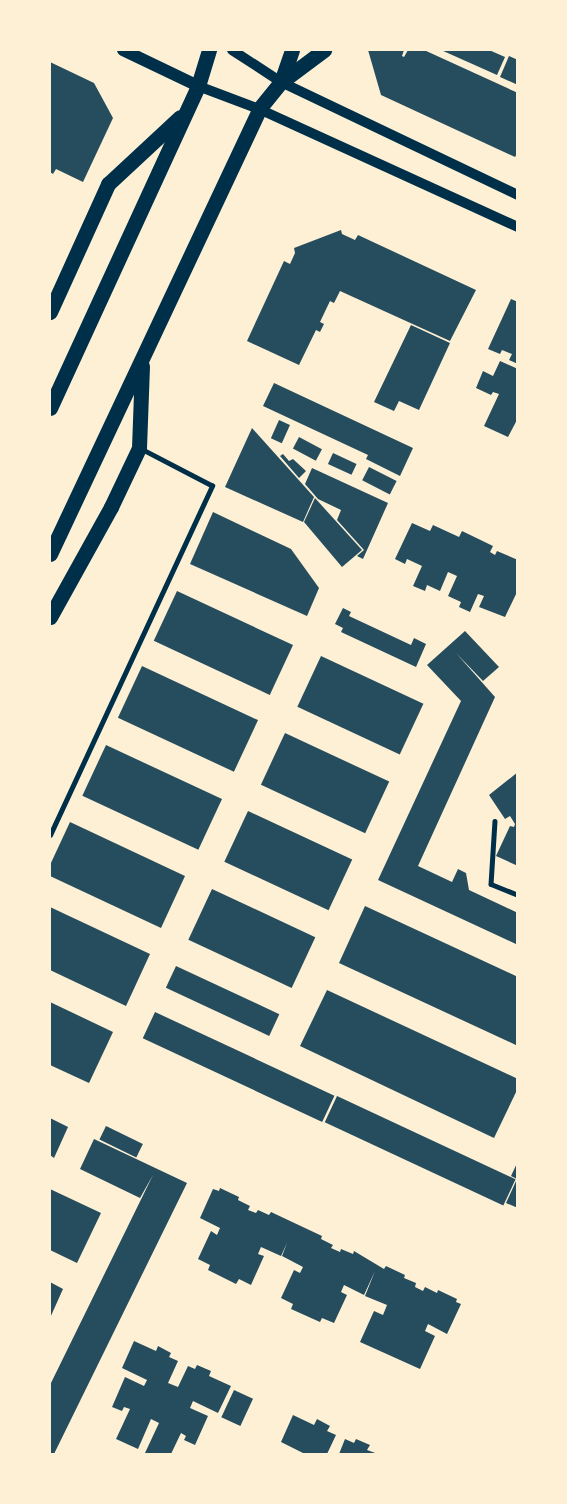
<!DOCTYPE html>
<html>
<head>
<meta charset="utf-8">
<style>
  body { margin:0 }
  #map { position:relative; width:567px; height:1504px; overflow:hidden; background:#fdf0d5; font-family:"Golos Text",sans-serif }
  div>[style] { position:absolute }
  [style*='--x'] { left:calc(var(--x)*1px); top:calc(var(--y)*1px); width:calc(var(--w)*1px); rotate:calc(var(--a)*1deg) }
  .building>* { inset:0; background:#264d5e; transform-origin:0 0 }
  .service>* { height:4.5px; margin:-2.25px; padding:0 2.25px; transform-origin:2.25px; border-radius:2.25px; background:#003049 }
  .tertiary>* { height:10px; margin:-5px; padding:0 5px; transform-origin:5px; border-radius:5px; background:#003049 }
  .secondary>* { height:12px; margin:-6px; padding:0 6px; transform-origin:6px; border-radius:6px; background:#003049 }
  .primary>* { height:15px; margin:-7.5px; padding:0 7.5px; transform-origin:7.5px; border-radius:7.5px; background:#003049 }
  span { translate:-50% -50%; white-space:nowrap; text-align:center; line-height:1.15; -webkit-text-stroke:6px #fdf0d5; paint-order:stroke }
  .frame { position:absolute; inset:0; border:51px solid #fdf0d5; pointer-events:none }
</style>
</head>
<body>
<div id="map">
  <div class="building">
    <div style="clip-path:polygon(368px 50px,404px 50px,402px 56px,404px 57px,408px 50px,424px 50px,518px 93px,518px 152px,515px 157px,381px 95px)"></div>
    <div style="clip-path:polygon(441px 50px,489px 50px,505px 57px,497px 75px)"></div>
    <div style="clip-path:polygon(509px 56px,518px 60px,518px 85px,500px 77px)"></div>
    <div style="clip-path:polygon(50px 62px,94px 83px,113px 118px,83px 182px,56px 169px,53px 174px,50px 172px)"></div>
    <div style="clip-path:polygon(341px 230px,342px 234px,355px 240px,358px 235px,476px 290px,450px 341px,340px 291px,334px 303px,330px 301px,320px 322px,324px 324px,320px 332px,316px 330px,299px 365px,247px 341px,284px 261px,290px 264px,295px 253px,294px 248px)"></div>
    <div style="clip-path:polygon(511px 299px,518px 302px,518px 364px,509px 360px,512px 354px,502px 350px,500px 354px,488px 349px)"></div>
    <div style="clip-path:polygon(411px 325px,450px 343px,419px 410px,399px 401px,394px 411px,374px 402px)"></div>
    <div style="clip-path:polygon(500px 361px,518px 369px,518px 418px,508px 437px,484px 426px,499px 394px,493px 392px,491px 395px,476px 388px,483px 371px,493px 376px)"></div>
    <div style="clip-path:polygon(274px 383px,413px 448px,400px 476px,366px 459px,368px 455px,263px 406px)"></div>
    <div style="left:279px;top:420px;width:12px;height:20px;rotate:24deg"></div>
    <div style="clip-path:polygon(252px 428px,314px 497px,303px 522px,225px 487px)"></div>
    <div style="left:299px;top:437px;width:26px;height:13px;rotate:28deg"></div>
    <div style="left:333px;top:453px;width:26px;height:12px;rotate:25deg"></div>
    <div style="clip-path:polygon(283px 454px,289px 461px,293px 459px,306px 471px,299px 478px,280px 456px)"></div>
    <div style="left:369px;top:467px;width:31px;height:15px;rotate:27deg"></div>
    <div style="clip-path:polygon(312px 468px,388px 503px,363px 559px,357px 556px,364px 550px,337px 520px,341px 510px,318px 499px,305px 484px)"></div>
    <div style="clip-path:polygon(315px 498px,362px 550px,342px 567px,304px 522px)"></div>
    <div style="clip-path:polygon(213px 512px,291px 549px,319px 588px,307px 616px,190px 564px)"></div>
    <div style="clip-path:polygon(412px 523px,430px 531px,433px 525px,459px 537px,462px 531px,493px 546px,490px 552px,495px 555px,497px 551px,518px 560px,518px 590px,505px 617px,479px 607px,484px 596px,478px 594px,470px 612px,459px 607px,461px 602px,448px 596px,457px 576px,448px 572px,440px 591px,427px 585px,425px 591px,413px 586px,422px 566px,407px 559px,405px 564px,395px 559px)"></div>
    <div style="left:177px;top:591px;width:128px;height:55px;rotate:25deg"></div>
    <div style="clip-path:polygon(343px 608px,351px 612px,349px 616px,411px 645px,414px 638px,426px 644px,416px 667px,341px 632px,343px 628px,335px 624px)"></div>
    <div style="clip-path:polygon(465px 631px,499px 667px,483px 681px,456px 653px,495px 697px,418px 866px,452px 882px,458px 869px,466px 873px,469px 890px,518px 913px,518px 945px,378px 880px,461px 701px,427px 665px)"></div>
    <div style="left:321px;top:656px;width:113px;height:56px;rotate:25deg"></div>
    <div style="left:142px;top:666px;width:128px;height:57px;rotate:25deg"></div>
    <div style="left:285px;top:733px;width:115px;height:57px;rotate:25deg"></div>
    <div style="left:106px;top:745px;width:128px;height:56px;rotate:25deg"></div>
    <div style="clip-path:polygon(518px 772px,518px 866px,496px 856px,510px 826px,514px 827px,515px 824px,510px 816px,505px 819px,489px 795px)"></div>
    <div style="left:248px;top:811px;width:115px;height:56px;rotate:25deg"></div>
    <div style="clip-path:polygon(70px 822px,185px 876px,161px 928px,50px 876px,50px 865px)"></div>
    <div style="left:212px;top:889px;width:114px;height:56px;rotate:25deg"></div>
    <div style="clip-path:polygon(365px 906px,518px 977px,518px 1046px,339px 963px)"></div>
    <div style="clip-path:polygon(50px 907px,150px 954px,126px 1006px,50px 970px)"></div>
    <div style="left:176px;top:966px;width:114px;height:24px;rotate:25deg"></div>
    <div style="clip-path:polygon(327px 990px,518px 1079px,518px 1088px,494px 1138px,300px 1046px)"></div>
    <div style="clip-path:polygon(50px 1002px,113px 1032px,89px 1083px,50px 1065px)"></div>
    <div style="left:155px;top:1012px;width:198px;height:29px;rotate:25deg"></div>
    <div style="left:337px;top:1096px;width:197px;height:29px;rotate:25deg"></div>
    <div style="clip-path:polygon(50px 1118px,68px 1127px,54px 1158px,50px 1155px)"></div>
    <div style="left:106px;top:1126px;width:41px;height:15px;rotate:26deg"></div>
    <div style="clip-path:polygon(94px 1139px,187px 1183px,54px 1454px,50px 1454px,50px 1385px,153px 1175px,140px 1198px,80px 1169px)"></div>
    <div style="clip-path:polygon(518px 1161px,518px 1208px,506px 1203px,517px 1179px,511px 1176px)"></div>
    <div style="clip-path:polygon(220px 1188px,239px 1197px,238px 1200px,250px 1206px,248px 1210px,256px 1213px,258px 1210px,269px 1215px,271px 1212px,322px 1236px,321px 1239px,333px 1245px,331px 1248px,340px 1252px,341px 1249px,353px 1254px,354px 1251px,384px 1269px,386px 1266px,405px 1275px,404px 1278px,416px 1283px,415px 1287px,423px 1291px,425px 1287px,437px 1293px,438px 1290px,457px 1299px,456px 1302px,461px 1304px,447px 1334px,428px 1324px,425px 1331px,435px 1336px,420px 1369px,360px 1342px,374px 1311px,383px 1315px,387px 1305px,365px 1296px,375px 1271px,364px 1295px,344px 1285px,341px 1292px,347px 1295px,334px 1323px,322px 1318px,320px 1322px,291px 1309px,293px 1304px,281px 1298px,294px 1270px,300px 1273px,303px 1267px,282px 1256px,287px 1243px,281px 1256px,261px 1247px,258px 1254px,264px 1256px,251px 1285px,239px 1279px,236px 1284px,208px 1270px,210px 1265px,198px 1259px,211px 1231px,217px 1235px,220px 1228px,200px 1218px,213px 1189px,219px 1191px)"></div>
    <div style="clip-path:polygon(50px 1189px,101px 1213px,77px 1263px,50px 1250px)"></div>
    <div style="clip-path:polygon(50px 1282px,63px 1289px,50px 1318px)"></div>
    <div style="clip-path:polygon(134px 1341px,156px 1351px,158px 1346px,171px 1353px,169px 1357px,178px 1361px,168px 1383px,178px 1387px,188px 1366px,195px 1369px,197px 1365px,211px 1371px,209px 1376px,231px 1386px,218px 1413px,193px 1401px,190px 1408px,208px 1416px,195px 1445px,184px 1440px,186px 1436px,181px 1433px,171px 1454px,145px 1453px,159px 1423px,151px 1419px,138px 1449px,116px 1439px,130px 1409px,124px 1407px,122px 1411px,112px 1407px,125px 1377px,144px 1386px,147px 1380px,122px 1368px)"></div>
    <div style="left:234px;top:1390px;width:21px;height:30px;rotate:25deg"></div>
    <div style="clip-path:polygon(293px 1415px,314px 1425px,317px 1419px,330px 1426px,327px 1431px,336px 1435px,327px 1454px,305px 1454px,281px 1442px)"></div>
    <div style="clip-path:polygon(345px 1439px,354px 1443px,356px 1439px,370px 1445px,367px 1450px,378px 1454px,339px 1454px)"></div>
  </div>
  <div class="service">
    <div style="--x:495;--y:821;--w:63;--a:93.6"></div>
    <div style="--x:491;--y:884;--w:29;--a:22"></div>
    <div style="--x:50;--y:835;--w:385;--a:-65.1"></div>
    <div style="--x:212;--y:486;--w:80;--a:-152.5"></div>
  </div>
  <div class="tertiary">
    <div style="--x:232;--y:50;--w:59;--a:33.1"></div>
    <div style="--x:281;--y:82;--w:263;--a:25.5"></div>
    <div style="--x:198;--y:86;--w:65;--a:20.7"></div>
    <div style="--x:259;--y:109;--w:285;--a:24.5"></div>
  </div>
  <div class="secondary">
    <div style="--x:123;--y:50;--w:83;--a:25.6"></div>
  </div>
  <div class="primary">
    <div style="--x:281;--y:82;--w:34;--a:-71"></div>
    <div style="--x:50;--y:312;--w:141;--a:-65.6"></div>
    <div style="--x:108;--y:184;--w:98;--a:-42.9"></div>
    <div style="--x:50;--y:408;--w:354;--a:-65.3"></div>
    <div style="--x:198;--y:86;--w:38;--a:-73"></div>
    <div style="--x:50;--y:554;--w:492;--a:-64.8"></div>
    <div style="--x:259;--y:109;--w:35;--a:-51"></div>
    <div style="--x:281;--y:82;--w:54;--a:-36.7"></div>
    <div style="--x:50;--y:617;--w:126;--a:-61"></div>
    <div style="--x:111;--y:507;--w:65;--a:-64.6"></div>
    <div style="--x:139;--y:448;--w:82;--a:-87.9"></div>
  </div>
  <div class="frame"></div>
</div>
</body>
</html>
